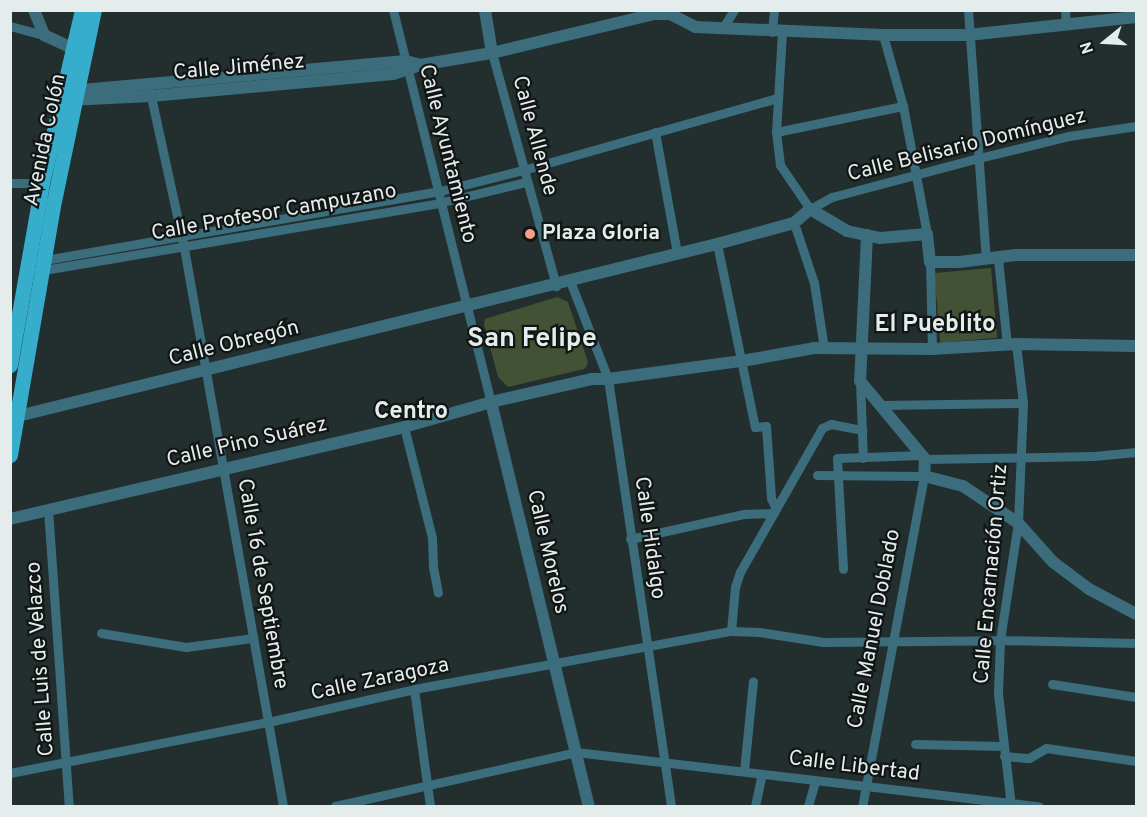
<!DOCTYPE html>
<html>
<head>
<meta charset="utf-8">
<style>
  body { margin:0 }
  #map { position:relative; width:1147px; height:817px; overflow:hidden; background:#232f2e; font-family:Overpass,sans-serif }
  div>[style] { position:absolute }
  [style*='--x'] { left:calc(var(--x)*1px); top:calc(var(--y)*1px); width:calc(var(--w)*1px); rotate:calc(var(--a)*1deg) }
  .green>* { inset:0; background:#435234; transform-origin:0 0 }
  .minor>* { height:9px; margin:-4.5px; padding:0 4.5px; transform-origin:4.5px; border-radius:4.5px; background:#3b6d7c }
  .tertiary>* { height:12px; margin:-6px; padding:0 6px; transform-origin:6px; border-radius:6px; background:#3b6d7c }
  .primary>* { height:15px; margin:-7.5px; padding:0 7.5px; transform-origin:7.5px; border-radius:7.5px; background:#37adcc }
  .dots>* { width:16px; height:16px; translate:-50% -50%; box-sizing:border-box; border:3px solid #111615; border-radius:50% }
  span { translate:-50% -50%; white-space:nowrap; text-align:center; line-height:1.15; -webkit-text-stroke:4.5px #111615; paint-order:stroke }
  .street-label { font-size:21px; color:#e5edec }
  .poi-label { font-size:21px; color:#e5edec; font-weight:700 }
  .left { translate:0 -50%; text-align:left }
  .quarter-label { font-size:24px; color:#e5edec; font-weight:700 }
  .district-label { font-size:27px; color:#e5edec; font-weight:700 }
  .frame { position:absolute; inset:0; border:12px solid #e5edec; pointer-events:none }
  .north { position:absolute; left:1075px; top:12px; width:60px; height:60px; -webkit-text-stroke:4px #111615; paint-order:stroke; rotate:252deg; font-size:16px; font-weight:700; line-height:24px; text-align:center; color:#e5edec }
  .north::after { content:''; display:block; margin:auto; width:21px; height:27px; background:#e5edec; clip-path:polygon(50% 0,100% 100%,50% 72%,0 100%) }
</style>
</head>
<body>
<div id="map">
  <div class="green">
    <div style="left:991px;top:268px;width:70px;height:57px;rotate:85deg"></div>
    <div style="clip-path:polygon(557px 297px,568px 302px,588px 362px,586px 367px,584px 369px,508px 387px,498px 377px,484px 324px,485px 319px)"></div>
  </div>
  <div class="minor">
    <div style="--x:393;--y:10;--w:404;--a:76"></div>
    <div style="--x:968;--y:10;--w:250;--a:85.9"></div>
    <div style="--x:1065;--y:10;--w:15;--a:86"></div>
    <div style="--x:10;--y:26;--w:35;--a:15"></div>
    <div style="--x:724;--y:26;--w:19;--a:-58"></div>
    <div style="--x:772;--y:32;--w:22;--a:-85"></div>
    <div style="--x:782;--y:32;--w:100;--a:93.4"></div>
    <div style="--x:776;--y:132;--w:33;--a:83"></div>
    <div style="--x:780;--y:165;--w:53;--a:55.7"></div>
    <div style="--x:810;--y:209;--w:25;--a:-29"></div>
    <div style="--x:832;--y:197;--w:152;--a:-14.9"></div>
    <div style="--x:979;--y:158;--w:93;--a:-13.7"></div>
    <div style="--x:1069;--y:136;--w:68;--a:-8.5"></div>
    <div style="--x:883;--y:35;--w:74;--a:74.3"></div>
    <div style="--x:903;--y:106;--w:130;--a:79.4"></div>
    <div style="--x:492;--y:53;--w:242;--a:74.6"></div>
    <div style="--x:150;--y:92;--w:160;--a:77.7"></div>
    <div style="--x:184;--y:248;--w:567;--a:79.94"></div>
    <div style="--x:655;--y:132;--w:123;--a:79.7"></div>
    <div style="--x:776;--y:132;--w:130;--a:-11.6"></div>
    <div style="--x:10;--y:183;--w:32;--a:0"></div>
    <div style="--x:794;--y:223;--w:63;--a:71.6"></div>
    <div style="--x:814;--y:283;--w:66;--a:81.3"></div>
    <div style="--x:717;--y:244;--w:187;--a:78.3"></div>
    <div style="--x:755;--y:427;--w:11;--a:-5"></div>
    <div style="--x:766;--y:426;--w:72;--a:86"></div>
    <div style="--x:771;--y:498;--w:12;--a:66"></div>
    <div style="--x:998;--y:259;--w:86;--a:84"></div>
    <div style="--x:39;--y:261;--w:407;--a:-9.9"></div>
    <div style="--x:440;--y:191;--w:86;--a:-14.2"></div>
    <div style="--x:523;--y:170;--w:264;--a:-15.8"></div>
    <div style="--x:930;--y:262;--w:87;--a:88.7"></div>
    <div style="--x:38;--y:271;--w:407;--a:-9.6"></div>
    <div style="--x:439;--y:203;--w:89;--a:-13.6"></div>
    <div style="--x:570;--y:281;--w:105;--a:68.8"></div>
    <div style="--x:608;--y:379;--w:432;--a:81.6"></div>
    <div style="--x:860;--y:381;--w:77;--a:87.8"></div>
    <div style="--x:880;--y:405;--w:143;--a:-0.8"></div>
    <div style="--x:404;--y:427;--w:114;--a:75.8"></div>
    <div style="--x:432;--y:538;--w:29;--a:88"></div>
    <div style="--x:433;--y:567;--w:26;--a:79"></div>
    <div style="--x:925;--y:459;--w:169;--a:-1"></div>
    <div style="--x:1094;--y:456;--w:42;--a:-5.4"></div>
    <div style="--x:817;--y:475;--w:107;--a:0.5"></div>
    <div style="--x:924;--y:476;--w:336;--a:100.6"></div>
    <div style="--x:48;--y:509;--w:298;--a:86"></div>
    <div style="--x:630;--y:539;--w:117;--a:-12.4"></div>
    <div style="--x:744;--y:514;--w:30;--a:-2"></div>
    <div style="--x:843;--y:569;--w:111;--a:-93.1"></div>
    <div style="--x:837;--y:458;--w:84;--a:-2"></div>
    <div style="--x:731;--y:631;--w:44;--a:-84.8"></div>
    <div style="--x:735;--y:587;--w:16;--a:-72"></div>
    <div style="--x:740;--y:572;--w:166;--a:-60.3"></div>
    <div style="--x:822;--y:428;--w:10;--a:-24"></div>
    <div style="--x:831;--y:424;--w:32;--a:11"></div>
    <div style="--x:101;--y:633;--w:86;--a:9.4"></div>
    <div style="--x:186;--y:647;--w:68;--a:-7.7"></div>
    <div style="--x:1052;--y:684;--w:85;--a:8.8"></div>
    <div style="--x:414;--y:689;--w:118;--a:82.2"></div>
    <div style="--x:915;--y:744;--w:88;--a:1.3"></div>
    <div style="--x:1004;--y:756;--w:25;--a:5"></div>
    <div style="--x:1029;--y:758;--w:20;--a:-30"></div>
    <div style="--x:1046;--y:748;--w:91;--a:8.2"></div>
    <div style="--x:744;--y:771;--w:90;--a:-84.3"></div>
    <div style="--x:10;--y:773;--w:263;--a:-11.2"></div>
    <div style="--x:268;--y:722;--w:150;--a:-12.7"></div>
    <div style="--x:414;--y:689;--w:322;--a:-10.4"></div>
    <div style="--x:731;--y:631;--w:28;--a:2"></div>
    <div style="--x:759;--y:632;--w:65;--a:8.9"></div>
    <div style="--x:823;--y:642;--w:177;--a:-0.6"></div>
    <div style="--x:1000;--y:640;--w:136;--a:1.3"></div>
    <div style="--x:335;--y:806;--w:247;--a:-12.6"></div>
    <div style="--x:576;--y:752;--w:466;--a:6.7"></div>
    <div style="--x:755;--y:806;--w:33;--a:-78"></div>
    <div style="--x:808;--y:806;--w:26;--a:-74"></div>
    <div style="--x:1011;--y:806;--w:114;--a:-96.6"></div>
    <div style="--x:998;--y:693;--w:53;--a:-87.8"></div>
    <div style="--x:1000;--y:640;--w:118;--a:-81.3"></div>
    <div style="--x:1018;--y:523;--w:120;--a:-87.6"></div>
    <div style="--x:1023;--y:403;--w:59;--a:-96.8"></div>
  </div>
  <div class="tertiary">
    <div style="--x:34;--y:10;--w:27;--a:68"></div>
    <div style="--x:44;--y:35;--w:31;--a:25"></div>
    <div style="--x:72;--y:48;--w:10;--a:0"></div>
    <div style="--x:485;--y:10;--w:44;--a:80.8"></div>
    <div style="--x:70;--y:91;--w:337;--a:-5.1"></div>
    <div style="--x:406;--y:61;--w:15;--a:16"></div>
    <div style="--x:68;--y:100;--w:83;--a:-2.8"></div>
    <div style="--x:151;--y:96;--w:243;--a:-5.2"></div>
    <div style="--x:393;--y:74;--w:28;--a:-18"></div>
    <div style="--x:420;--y:65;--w:73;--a:-9.5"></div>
    <div style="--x:492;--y:53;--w:168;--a:-13.5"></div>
    <div style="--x:655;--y:14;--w:15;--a:0"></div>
    <div style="--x:670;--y:14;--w:28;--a:27"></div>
    <div style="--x:695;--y:27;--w:188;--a:2.4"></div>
    <div style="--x:883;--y:35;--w:85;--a:0"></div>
    <div style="--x:968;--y:35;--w:169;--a:-6.1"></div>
    <div style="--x:867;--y:235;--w:146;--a:92.7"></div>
    <div style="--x:860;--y:381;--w:102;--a:50.2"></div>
    <div style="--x:925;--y:459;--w:17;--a:93"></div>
    <div style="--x:924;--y:476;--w:40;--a:14.4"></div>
    <div style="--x:963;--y:486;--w:66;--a:33.9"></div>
    <div style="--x:1018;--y:523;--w:52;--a:48.1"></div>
    <div style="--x:1053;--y:562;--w:45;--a:36.9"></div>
    <div style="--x:1089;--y:589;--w:53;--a:28"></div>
    <div style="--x:491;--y:402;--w:416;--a:76.4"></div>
    <div style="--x:10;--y:418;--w:728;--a:-13.83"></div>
    <div style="--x:717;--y:244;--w:80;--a:-15.3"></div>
    <div style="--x:794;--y:223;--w:21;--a:-41"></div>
    <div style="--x:810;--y:209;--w:43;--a:30.7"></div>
    <div style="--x:847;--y:231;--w:34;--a:12"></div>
    <div style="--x:880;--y:238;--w:47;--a:-4.9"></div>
    <div style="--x:927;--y:234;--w:28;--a:84"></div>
    <div style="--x:930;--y:262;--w:29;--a:0"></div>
    <div style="--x:959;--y:262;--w:57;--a:-7"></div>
    <div style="--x:1016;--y:255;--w:120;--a:0"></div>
    <div style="--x:10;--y:519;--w:405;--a:-13.1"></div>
    <div style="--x:404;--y:427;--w:91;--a:-16"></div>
    <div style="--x:491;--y:402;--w:104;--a:-12.8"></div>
    <div style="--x:592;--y:379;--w:16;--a:0"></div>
    <div style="--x:608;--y:379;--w:135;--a:-7.7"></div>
    <div style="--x:742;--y:361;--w:73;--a:-10.2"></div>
    <div style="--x:814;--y:348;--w:118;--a:0.5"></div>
    <div style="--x:932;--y:349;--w:84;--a:-3.4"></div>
    <div style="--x:1016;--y:344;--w:120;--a:1"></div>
  </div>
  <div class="primary">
    <div style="--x:10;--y:365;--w:185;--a:-80"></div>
    <div style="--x:42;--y:183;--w:178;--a:-77"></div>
    <div style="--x:10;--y:455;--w:258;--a:-80.2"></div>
    <div style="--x:54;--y:201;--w:195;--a:-78.2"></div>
  </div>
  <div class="dots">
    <div style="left:530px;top:234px;background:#f2a081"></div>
  </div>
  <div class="street-label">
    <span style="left:239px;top:68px;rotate:-5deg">Calle Jiménez</span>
    <span style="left:534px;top:136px;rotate:75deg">Calle Allende</span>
    <span style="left:46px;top:140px;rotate:-78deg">Avenida Colón</span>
    <span style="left:967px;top:146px;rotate:-14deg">Calle Belisario Domínguez</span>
    <span style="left:447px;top:154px;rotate:76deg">Calle Ayuntamiento</span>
    <span style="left:274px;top:213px;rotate:-10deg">Calle Profesor Campuzano</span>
    <span style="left:234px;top:344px;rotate:-14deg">Calle Obregón</span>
    <span style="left:247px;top:443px;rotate:-13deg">Calle Pino Suárez</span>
    <span style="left:649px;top:538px;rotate:82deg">Calle Hidalgo</span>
    <span style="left:547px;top:552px;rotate:77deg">Calle Morelos</span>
    <span style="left:992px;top:574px;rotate:-85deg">Calle Encarnación Ortiz</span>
    <span style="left:262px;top:584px;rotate:80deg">Calle 16 de Septiembre</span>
    <span style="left:875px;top:629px;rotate:-79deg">Calle Manuel Doblado</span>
    <span style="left:41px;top:659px;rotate:-94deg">Calle Luis de Velazco</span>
    <span style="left:380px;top:680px;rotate:-12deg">Calle Zaragoza</span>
    <span style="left:854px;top:767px;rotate:7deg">Calle Libertad</span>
  </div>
  <div class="poi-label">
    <span class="left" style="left:542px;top:234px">Plaza Gloria</span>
  </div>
  <div class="quarter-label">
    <span style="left:935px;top:326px">El Pueblito</span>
    <span style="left:411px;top:413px">Centro</span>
  </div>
  <div class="district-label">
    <span style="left:532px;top:340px">San Felipe</span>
  </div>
  <div class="frame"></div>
  <div class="north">N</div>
</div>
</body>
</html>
